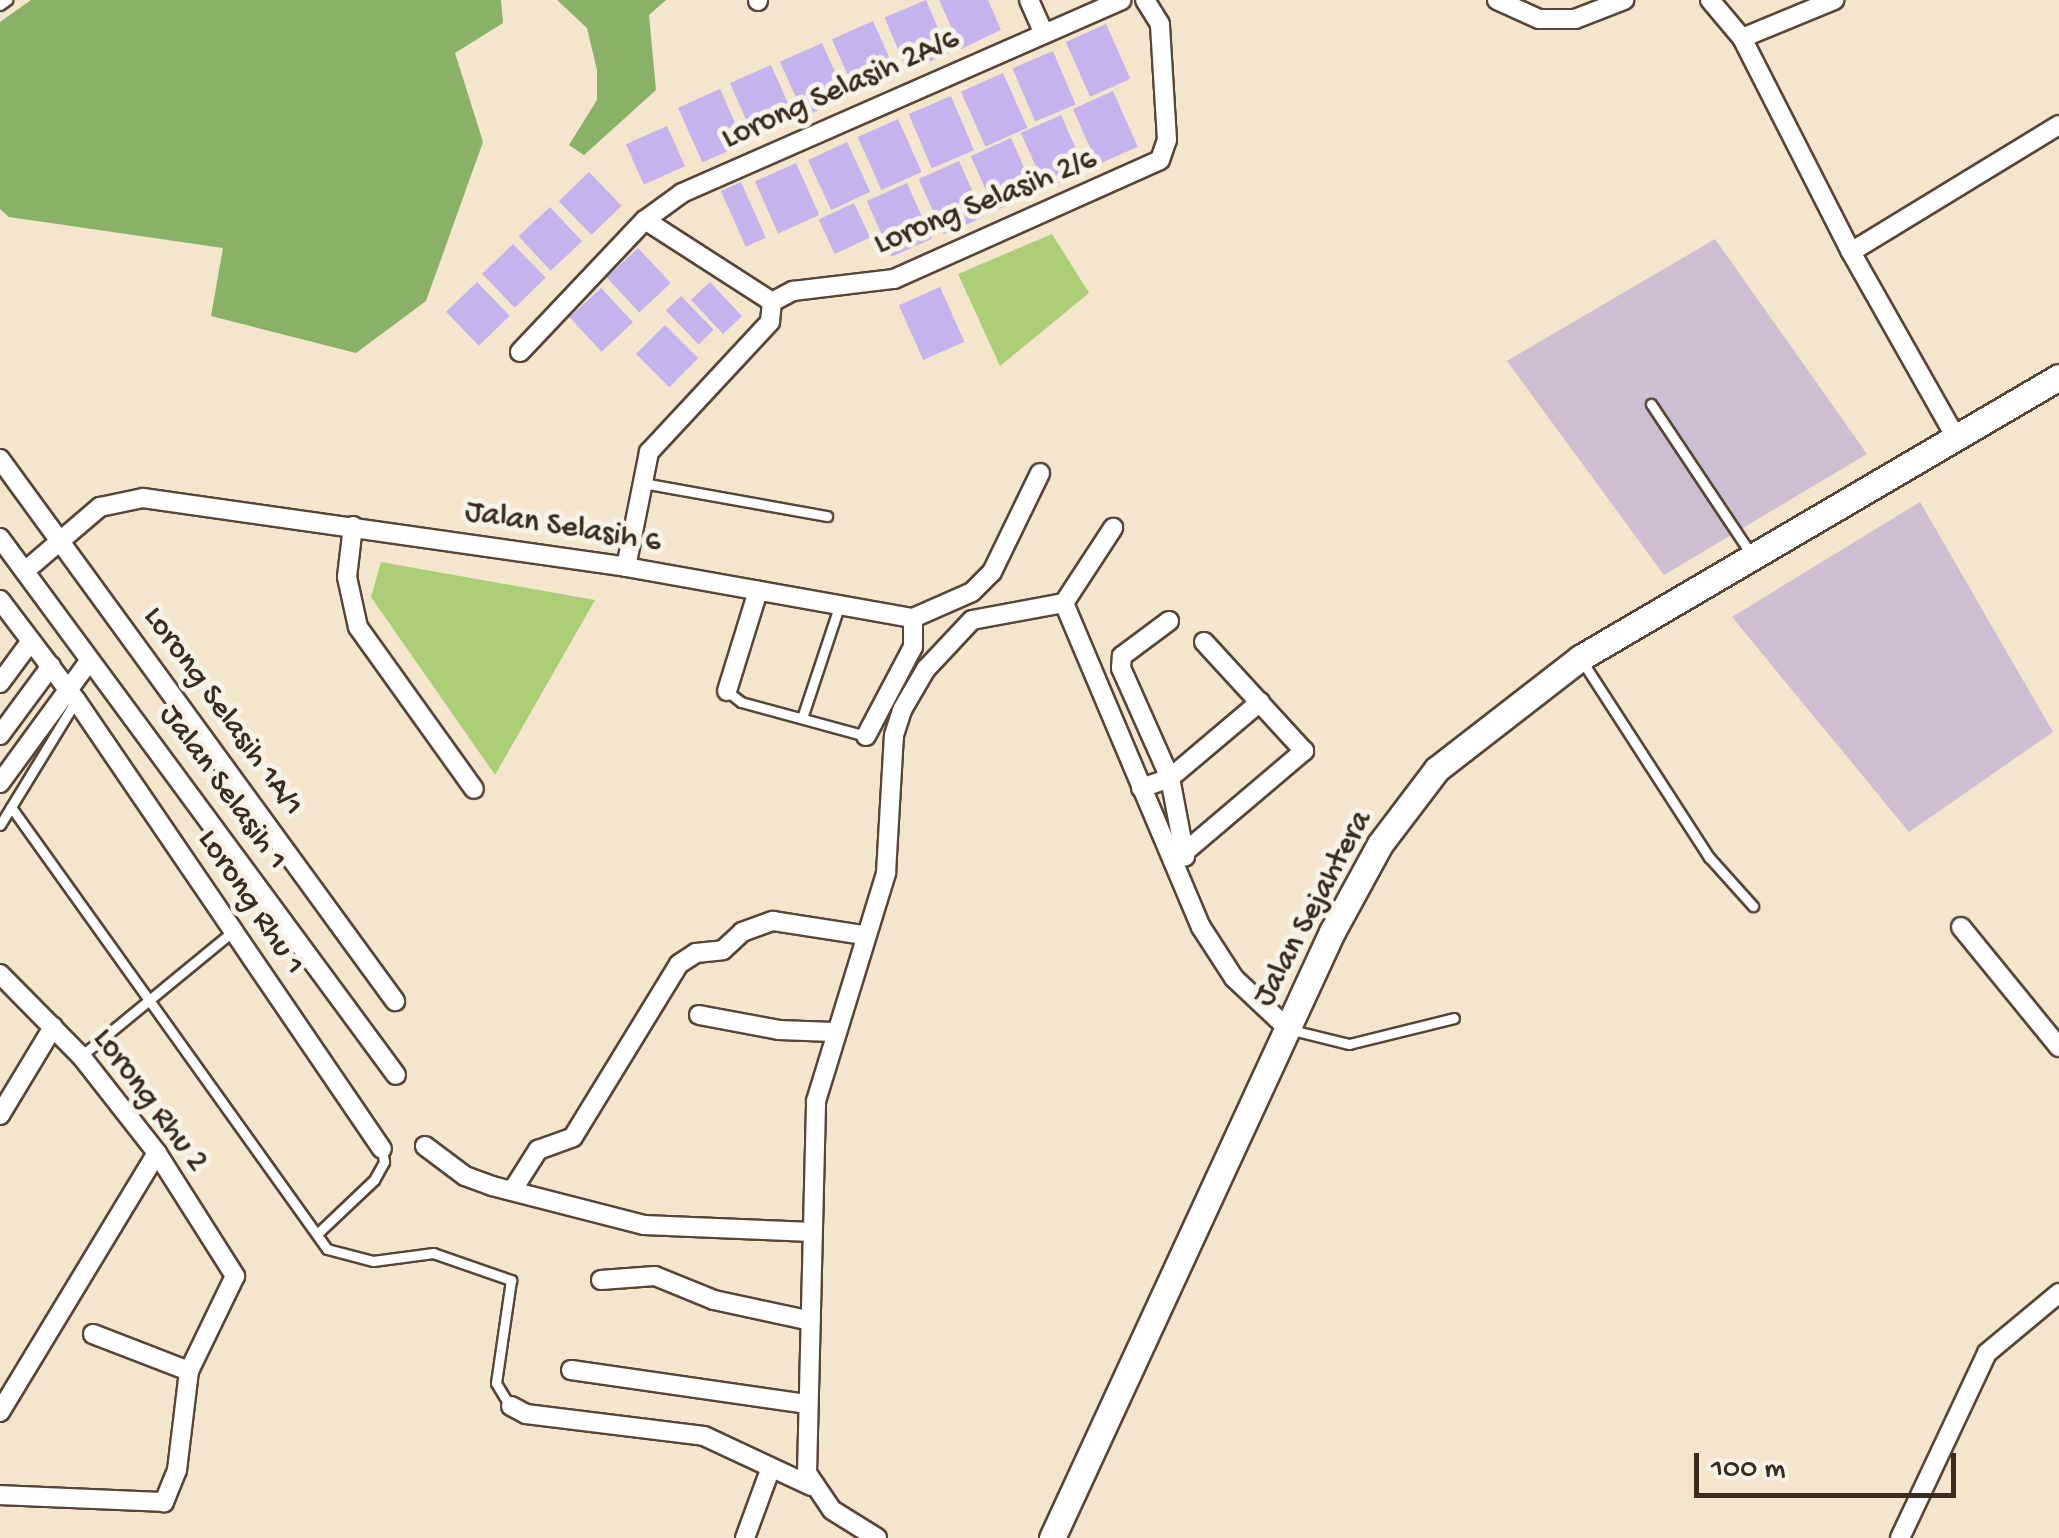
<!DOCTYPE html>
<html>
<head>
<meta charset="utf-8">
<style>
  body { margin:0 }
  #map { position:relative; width:2059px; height:1538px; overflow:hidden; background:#f4e5cd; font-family:"Gochi Hand",sans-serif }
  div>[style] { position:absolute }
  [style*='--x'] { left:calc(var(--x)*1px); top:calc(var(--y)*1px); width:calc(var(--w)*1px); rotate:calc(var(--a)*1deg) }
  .industrial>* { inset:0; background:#cdbed2 }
  .green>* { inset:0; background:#acce77 }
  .forest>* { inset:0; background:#89b168 }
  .building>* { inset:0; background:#c6b3ee; transform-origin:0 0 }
  .roads { filter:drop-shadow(2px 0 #574638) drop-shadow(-2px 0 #574638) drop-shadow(0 2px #574638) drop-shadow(0 -2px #574638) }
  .lane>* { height:9px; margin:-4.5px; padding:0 4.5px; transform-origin:4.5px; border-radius:4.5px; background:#fff }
  .street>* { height:18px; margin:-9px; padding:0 9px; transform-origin:9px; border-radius:9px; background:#fff }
  .secondary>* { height:25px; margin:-12.5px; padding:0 12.5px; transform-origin:12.5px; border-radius:12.5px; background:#fff }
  span { translate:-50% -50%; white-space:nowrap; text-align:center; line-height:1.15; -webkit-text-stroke:10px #f7f3e8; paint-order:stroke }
  .street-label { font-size:32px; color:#3b2a1e }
  .scale { position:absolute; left:1694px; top:1453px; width:262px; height:45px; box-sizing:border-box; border:5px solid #3b2a1e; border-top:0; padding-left:12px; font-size:30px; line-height:35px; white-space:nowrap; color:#3b2a1e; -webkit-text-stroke:8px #f7f3e8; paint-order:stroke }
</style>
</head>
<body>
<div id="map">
  <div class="industrial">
    <div style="clip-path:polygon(1715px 239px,1867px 454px,1664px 575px,1507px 361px)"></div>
    <div style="clip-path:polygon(1920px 502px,2053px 732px,1909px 832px,1732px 617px)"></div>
  </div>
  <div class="green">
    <div style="clip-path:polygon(1052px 234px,1089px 293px,1000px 366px,958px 274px)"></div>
    <div style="clip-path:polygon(381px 562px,595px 600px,495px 775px,371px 597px)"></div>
  </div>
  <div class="forest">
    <div style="clip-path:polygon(31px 0,501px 0,503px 23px,455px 53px,483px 142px,426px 301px,356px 353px,211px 316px,223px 248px,9px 217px,0 209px,0 22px)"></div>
    <div style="clip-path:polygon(557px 0,666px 0,649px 15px,656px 90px,584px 155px,569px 145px,597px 100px,597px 70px,587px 28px)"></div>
  </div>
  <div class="building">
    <div style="left:926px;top:0;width:58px;height:45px;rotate:67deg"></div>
    <div style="clip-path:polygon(939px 0,988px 0,1001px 30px,961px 49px)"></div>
    <div style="left:873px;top:21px;width:60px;height:45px;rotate:66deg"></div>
    <div style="left:1106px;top:24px;width:60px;height:44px;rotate:66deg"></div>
    <div style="left:822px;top:43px;width:60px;height:46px;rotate:66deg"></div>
    <div style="left:1053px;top:51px;width:58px;height:44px;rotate:67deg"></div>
    <div style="left:771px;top:65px;width:60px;height:45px;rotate:66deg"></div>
    <div style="left:1003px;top:73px;width:60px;height:46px;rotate:66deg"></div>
    <div style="left:720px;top:89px;width:60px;height:46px;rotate:66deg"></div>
    <div style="left:1113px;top:91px;width:61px;height:44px;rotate:66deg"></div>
    <div style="left:951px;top:96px;width:59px;height:46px;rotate:67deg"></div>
    <div style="left:1061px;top:115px;width:61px;height:44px;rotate:66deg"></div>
    <div style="left:898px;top:119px;width:58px;height:44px;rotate:66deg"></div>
    <div style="left:667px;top:126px;width:44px;height:45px;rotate:66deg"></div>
    <div style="left:1011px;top:138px;width:60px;height:44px;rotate:66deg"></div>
    <div style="left:847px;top:142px;width:55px;height:43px;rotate:65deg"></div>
    <div style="left:959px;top:161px;width:61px;height:44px;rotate:66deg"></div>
    <div style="left:796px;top:163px;width:57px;height:45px;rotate:66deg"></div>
    <div style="left:589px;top:172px;width:47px;height:42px;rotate:46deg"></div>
    <div style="left:741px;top:182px;width:61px;height:22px;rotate:66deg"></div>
    <div style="left:907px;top:183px;width:61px;height:44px;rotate:66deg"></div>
    <div style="left:854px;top:203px;width:38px;height:39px;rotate:65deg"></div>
    <div style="left:550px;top:207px;width:47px;height:43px;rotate:47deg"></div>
    <div style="left:513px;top:244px;width:47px;height:43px;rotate:46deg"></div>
    <div style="left:638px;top:248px;width:48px;height:43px;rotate:47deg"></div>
    <div style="left:477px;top:282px;width:47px;height:43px;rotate:46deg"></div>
    <div style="left:710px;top:282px;width:47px;height:26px;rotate:47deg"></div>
    <div style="left:940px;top:287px;width:60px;height:45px;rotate:66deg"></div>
    <div style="left:601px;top:288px;width:47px;height:43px;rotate:47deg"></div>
    <div style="left:681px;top:296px;width:47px;height:21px;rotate:46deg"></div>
    <div style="left:665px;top:325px;width:47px;height:41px;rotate:45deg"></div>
  </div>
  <div class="roads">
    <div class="lane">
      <div style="--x:0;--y:5;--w:9;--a:-36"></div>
      <div style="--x:1651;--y:404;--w:180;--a:56.3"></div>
      <div style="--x:643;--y:483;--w:187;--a:10.2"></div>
      <div style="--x:1582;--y:661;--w:234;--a:57.1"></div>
      <div style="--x:1709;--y:857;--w:66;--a:48.1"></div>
      <div style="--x:727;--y:691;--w:18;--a:38"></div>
      <div style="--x:741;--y:702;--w:130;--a:15.2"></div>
      <div style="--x:802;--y:718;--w:120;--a:-71.6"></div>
      <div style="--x:11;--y:807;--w:543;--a:54.44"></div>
      <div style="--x:327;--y:1249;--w:48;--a:14.6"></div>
      <div style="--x:373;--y:1261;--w:61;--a:-7.6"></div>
      <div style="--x:433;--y:1253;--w:83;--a:19.1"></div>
      <div style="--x:511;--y:1280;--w:104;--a:98.3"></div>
      <div style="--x:496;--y:1383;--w:27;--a:59"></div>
      <div style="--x:0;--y:825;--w:144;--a:-58.6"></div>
      <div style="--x:1292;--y:1030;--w:59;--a:13.8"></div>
      <div style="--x:1349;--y:1044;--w:108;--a:-13.9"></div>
      <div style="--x:81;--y:1056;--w:195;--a:-39.4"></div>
      <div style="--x:317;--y:1234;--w:79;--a:-43.5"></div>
      <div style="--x:374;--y:1180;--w:21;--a:-61"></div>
      <div style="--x:384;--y:1162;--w:13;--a:-99"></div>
    </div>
    <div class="street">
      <div style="--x:758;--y:0;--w:1;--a:90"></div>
      <div style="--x:1029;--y:0;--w:37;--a:66"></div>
      <div style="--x:1497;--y:0;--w:46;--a:24.3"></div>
      <div style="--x:1539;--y:19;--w:36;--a:0"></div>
      <div style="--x:1575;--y:19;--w:53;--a:-21.2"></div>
      <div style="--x:1710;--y:0;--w:50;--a:49.9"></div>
      <div style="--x:1742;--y:38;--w:240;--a:63"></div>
      <div style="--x:1851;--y:252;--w:211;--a:60.5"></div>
      <div style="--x:1742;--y:38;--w:100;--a:-22.4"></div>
      <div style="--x:645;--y:220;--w:46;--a:-36.1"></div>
      <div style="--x:682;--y:193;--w:480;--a:-23.7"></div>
      <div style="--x:1851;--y:252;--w:244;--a:-31.4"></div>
      <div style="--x:772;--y:302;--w:24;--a:-28"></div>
      <div style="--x:793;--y:291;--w:102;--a:-6.8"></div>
      <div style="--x:894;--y:279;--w:291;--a:-24.1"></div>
      <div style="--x:1160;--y:160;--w:21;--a:-71"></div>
      <div style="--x:1167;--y:140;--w:116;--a:-93.5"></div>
      <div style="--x:1160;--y:24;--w:28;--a:-122"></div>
      <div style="--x:520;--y:352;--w:182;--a:-46.6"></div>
      <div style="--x:645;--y:220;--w:151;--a:32.8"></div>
      <div style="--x:772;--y:302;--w:20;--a:96"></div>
      <div style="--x:770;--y:322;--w:178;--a:132.9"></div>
      <div style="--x:649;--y:452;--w:117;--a:101.3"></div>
      <div style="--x:0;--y:459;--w:671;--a:53.92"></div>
      <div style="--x:353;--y:526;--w:51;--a:96.7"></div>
      <div style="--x:347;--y:577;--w:51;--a:77.6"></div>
      <div style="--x:358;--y:627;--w:199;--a:54.4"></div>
      <div style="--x:0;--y:538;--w:667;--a:53.59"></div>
      <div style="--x:25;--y:571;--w:99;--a:-40.5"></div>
      <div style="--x:100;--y:507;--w:44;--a:-11.8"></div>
      <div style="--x:143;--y:498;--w:488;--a:8.1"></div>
      <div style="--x:626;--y:567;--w:291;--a:10.1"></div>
      <div style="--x:913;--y:618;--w:64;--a:-23.8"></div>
      <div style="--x:972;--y:592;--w:28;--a:-45"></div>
      <div style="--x:992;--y:572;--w:110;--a:-64.1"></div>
      <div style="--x:0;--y:600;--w:126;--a:52.8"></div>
      <div style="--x:76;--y:700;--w:543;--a:55.73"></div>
      <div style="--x:1064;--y:603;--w:352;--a:67.1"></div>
      <div style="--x:1201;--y:927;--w:61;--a:57.1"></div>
      <div style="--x:1234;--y:978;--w:73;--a:43.3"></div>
      <div style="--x:1064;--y:603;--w:90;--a:-56.8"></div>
      <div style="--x:1169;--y:621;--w:59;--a:143.3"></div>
      <div style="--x:1122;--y:656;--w:12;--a:95"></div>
      <div style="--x:1121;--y:668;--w:120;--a:66"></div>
      <div style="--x:1170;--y:778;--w:80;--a:79.2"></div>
      <div style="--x:0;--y:683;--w:52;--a:-53.6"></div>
      <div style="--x:727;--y:691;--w:105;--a:-72.8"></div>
      <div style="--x:0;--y:735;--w:86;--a:-53.5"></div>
      <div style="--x:866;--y:736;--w:101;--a:-62.2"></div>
      <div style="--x:913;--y:647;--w:29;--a:-90"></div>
      <div style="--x:0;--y:783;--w:152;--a:-53.8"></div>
      <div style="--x:1141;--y:788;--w:31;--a:-19"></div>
      <div style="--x:1170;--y:778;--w:118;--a:-40.2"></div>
      <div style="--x:1186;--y:851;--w:155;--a:-40.3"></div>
      <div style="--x:1304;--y:751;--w:148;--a:-132.5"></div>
      <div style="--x:1961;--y:927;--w:155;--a:50.8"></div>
      <div style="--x:0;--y:974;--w:115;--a:45.4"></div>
      <div style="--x:81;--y:1056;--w:123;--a:51.9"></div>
      <div style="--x:157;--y:1153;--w:146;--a:57.6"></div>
      <div style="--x:235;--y:1276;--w:106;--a:115.8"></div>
      <div style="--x:189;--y:1371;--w:100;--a:96.9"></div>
      <div style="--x:177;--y:1470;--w:35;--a:112"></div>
      <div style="--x:164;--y:1502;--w:164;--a:-177.6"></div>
      <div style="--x:699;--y:1015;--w:81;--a:10.6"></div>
      <div style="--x:779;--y:1030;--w:54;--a:2.1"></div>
      <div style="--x:0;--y:1115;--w:103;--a:-58.9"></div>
      <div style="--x:425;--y:1146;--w:50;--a:36.9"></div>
      <div style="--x:465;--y:1176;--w:29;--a:20"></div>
      <div style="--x:492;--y:1186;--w:157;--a:14.4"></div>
      <div style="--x:644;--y:1225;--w:168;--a:2.4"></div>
      <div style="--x:512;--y:1191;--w:49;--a:-57.6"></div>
      <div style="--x:538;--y:1150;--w:37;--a:-20"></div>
      <div style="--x:573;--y:1137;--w:203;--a:-58.5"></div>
      <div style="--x:679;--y:964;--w:20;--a:-33"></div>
      <div style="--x:696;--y:953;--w:27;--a:-6"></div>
      <div style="--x:723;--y:950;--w:26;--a:-43"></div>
      <div style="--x:742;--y:932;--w:33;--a:-20"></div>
      <div style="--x:773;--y:921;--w:91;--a:8.8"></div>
      <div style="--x:601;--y:1280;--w:54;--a:-4.2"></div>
      <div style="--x:655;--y:1276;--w:64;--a:22.1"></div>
      <div style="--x:714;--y:1300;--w:99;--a:12.2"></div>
      <div style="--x:93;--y:1334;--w:103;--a:21.1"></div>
      <div style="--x:571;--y:1370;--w:239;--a:8.2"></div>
      <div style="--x:511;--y:1406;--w:17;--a:28"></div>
      <div style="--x:526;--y:1414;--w:179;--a:7"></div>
      <div style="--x:704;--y:1436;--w:118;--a:25"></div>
      <div style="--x:0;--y:1412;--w:303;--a:-58.8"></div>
      <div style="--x:745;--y:1538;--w:72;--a:-69.8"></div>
      <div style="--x:877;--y:1538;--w:53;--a:-148.1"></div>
      <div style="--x:832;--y:1510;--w:45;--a:-124"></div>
      <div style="--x:807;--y:1473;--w:372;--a:-88.6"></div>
      <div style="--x:816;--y:1101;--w:239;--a:-72.9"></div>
      <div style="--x:886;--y:873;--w:138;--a:-86.7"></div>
      <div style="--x:894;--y:735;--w:26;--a:-72"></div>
      <div style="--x:902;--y:710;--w:48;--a:-59.7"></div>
      <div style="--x:926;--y:669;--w:67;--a:-46.8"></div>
      <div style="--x:972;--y:620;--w:94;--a:-10.5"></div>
      <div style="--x:1900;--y:1538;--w:204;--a:-64.8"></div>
      <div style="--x:1987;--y:1353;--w:94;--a:-39.8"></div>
    </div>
    <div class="secondary">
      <div style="--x:1052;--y:1538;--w:668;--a:-65.2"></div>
      <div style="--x:1332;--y:932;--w:100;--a:-61.4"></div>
      <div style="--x:1380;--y:844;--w:94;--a:-52.8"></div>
      <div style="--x:1437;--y:769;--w:181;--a:-37.8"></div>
      <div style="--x:1580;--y:658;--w:555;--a:-30.4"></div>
    </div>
  </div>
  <div class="street-label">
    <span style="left:841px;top:90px;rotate:-24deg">Lorong Selasih 2A/6</span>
    <span style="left:986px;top:203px;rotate:-22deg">Lorong Selasih 2/6</span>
    <span style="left:563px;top:528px;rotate:9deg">Jalan Selasih 6</span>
    <span style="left:222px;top:712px;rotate:54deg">Lorong Selasih 1A/1</span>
    <span style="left:222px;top:788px;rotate:54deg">Jalan Selasih 1</span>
    <span style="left:250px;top:903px;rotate:56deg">Lorong Rhu 1</span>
    <span style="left:1314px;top:909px;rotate:-62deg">Jalan Sejahtera</span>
    <span style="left:149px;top:1101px;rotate:53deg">Lorong Rhu 2</span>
  </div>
  <div class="scale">100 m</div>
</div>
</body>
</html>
